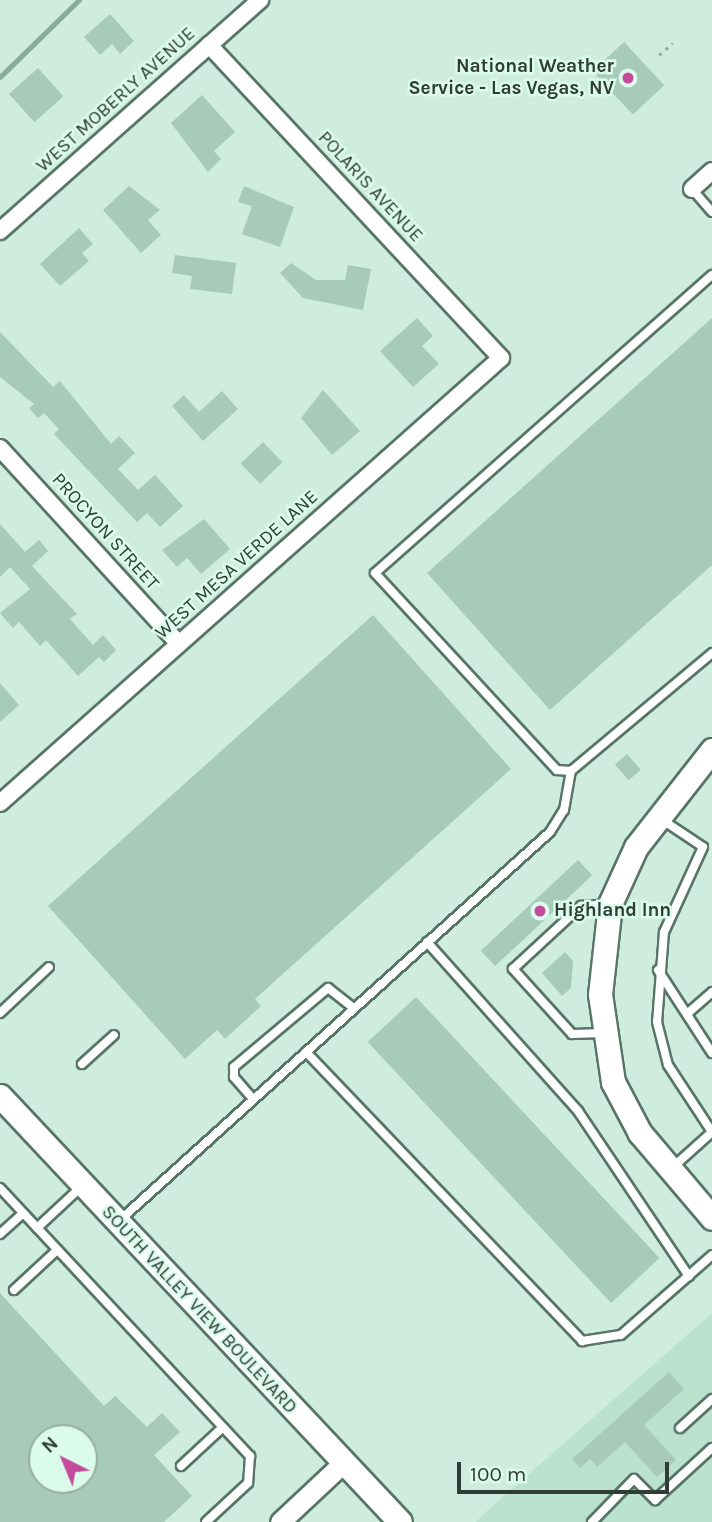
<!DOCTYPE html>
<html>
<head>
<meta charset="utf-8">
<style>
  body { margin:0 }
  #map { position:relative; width:712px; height:1522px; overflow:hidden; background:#ceedde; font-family:Karla,sans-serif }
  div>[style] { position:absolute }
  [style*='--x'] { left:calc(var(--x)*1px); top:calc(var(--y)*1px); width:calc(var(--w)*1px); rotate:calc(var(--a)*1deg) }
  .built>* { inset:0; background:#bbe2cf }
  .stream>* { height:4.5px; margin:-2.25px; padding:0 2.25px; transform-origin:2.25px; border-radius:2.25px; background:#88ab9a }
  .building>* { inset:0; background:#a7cab9; transform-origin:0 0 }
  .path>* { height:2.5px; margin-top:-1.25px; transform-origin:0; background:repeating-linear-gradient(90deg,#94aca1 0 3.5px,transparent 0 8.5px) }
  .roads { filter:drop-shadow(2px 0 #587567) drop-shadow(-2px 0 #587567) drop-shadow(0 2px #587567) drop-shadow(0 -2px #587567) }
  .service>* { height:8px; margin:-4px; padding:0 4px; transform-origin:4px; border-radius:4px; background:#fff }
  .minor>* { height:16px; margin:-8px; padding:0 8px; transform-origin:8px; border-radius:8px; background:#fff }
  .tertiary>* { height:19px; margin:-9.5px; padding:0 9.5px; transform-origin:9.5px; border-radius:9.5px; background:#fff }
  .secondary>* { height:23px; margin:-11.5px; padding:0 11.5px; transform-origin:11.5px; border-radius:11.5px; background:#fff }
  .dots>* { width:19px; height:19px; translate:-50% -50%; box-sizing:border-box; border:4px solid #dbfbeb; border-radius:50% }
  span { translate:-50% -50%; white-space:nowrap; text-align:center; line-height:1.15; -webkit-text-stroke:5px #dbfbeb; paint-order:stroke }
  .poi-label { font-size:19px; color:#303d37; font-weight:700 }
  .right { translate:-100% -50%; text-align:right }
  .left { translate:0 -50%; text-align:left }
  .street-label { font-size:19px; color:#303d37 }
  .north { position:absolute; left:28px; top:1424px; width:70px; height:70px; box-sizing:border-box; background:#dbfbeb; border:2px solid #97afa3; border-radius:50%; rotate:317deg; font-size:19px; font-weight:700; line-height:28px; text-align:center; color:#303d37 }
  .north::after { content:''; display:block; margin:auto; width:24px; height:32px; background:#c44a9c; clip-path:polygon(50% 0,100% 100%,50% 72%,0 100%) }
  .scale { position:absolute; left:457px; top:1462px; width:212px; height:32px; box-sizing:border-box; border:4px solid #303d37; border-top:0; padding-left:9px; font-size:21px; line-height:24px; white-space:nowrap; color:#303d37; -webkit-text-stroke:5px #dbfbeb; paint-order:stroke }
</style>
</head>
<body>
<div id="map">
  <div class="built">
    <div style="clip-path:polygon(712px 1313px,712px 1522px,476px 1522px,488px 1510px)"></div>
  </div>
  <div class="stream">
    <div style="--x:0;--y:77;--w:110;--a:-44.3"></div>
  </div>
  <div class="building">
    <div style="clip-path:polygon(110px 14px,134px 41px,120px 54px,112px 44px,100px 55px,84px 37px)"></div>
    <div style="left:624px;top:42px;width:59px;height:43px;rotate:47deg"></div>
    <div style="left:38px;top:68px;width:38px;height:39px;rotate:48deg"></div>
    <div style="clip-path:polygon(202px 95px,235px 132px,214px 151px,221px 159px,208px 172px,171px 123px)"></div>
    <div style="clip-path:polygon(129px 186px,160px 210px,148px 220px,161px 235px,141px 253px,103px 210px)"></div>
    <div style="clip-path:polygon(244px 186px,294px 207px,280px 247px,242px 234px,252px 206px,238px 202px)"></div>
    <div style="clip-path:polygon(79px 228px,93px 244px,82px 253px,89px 261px,60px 286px,40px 264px)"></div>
    <div style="clip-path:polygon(175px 255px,236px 263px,232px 294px,190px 289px,192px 276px,172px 273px)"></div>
    <div style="clip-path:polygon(291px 263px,316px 280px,345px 280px,348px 265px,371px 269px,363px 310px,303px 298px,280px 273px)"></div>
    <div style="clip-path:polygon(417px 318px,433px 336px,422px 346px,439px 364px,413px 387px,380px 351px)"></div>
    <div style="clip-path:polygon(712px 318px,712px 565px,550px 710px,427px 573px)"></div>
    <div style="clip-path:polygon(0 332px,53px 387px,60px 381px,111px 444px,119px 436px,135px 453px,118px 469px,138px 490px,155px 475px,183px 506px,160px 527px,147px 513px,137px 522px,54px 434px,59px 429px,44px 413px,38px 418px,29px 408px,34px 404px,0 377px)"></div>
    <div style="clip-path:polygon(323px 390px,360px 431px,332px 455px,301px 418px)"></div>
    <div style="clip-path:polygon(222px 391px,238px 409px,203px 441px,172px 406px,184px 395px,199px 412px)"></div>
    <div style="left:263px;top:442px;width:28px;height:31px;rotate:46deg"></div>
    <div style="clip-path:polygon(204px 519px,230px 549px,201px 574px,187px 558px,177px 567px,162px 550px)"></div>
    <div style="clip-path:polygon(0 524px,25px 552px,39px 540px,48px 551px,32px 566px,77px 614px,70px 619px,93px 645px,103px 635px,116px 650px,104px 662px,99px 657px,78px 676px,46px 640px,40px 646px,19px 622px,13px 628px,0 613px,30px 589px,10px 567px,0 577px)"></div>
    <div style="clip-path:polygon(373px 615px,511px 769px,255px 999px,261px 1006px,225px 1039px,217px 1030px,185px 1059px,48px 906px)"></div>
    <div style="clip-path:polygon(0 683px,19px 705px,0 722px)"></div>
    <div style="left:627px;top:754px;width:21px;height:16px;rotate:49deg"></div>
    <div style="left:578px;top:860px;width:21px;height:133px;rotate:47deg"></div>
    <div style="clip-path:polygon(565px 952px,573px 961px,571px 988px,562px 996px,542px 973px)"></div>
    <div style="left:416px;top:997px;width:357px;height:66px;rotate:47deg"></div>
    <div style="clip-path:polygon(evenodd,0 1293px,104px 1406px,115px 1396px,147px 1427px,162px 1413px,180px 1432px,154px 1455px,192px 1496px,164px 1522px,0 1522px,0 1293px,42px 1438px,84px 1438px,84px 1480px,42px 1480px,42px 1438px)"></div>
    <div style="clip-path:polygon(669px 1372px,684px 1389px,644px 1425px,676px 1460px,657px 1477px,625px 1442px,597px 1467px,590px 1459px,580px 1468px,572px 1459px)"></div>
  </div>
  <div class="path">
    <div style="--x:659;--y:55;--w:18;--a:-41"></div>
  </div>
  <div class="roads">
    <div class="service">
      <div style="--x:692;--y:189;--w:30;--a:49"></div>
      <div style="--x:712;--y:275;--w:450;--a:138.5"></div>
      <div style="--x:375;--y:573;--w:268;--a:47.3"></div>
      <div style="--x:557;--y:770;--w:14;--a:4"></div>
      <div style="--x:571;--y:771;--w:184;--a:-39.9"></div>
      <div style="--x:661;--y:819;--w:50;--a:33.7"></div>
      <div style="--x:703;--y:847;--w:94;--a:114.6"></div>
      <div style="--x:664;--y:932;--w:90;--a:94.4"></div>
      <div style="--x:657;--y:1022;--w:44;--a:75.7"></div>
      <div style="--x:668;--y:1065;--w:80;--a:56.7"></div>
      <div style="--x:427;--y:942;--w:227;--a:48.2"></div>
      <div style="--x:578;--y:1111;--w:199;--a:56.1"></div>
      <div style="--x:658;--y:970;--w:99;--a:57"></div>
      <div style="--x:0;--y:1013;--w:67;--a:-43.2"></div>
      <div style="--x:688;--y:1013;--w:32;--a:-41"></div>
      <div style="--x:604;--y:1033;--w:32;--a:178"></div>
      <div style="--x:572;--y:1034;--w:88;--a:-132.2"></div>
      <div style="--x:513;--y:969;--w:93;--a:-42.8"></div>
      <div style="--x:581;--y:906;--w:26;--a:-4"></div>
      <div style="--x:306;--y:1052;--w:400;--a:46.3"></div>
      <div style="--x:582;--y:1341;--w:39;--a:-9"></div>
      <div style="--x:621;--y:1335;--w:121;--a:-41.3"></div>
      <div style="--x:82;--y:1064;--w:43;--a:-42.2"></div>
      <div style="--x:253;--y:1099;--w:29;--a:-131"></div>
      <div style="--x:234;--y:1077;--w:10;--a:-90"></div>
      <div style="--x:234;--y:1067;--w:123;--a:-40"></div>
      <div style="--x:328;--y:988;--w:33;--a:38"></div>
      <div style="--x:673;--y:1167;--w:52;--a:-41.9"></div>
      <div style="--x:0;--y:1188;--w:367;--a:47"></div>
      <div style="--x:250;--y:1456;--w:27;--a:94"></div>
      <div style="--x:248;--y:1483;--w:57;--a:137.1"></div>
      <div style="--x:120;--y:1220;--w:579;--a:-42.06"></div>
      <div style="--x:550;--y:832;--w:26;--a:-58"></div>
      <div style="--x:564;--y:810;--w:40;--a:-80"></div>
      <div style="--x:37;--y:1228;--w:60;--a:-43"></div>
      <div style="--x:0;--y:1234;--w:31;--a:-42"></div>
      <div style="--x:14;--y:1290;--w:59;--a:-42.9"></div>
      <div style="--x:680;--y:1428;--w:43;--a:-42.2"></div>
      <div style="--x:181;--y:1466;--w:57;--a:-42.9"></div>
      <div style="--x:592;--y:1522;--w:60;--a:-45.7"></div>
      <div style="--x:634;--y:1479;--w:30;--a:45"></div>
      <div style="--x:655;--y:1500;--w:77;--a:-42.4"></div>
    </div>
    <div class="minor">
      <div style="--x:692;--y:189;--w:27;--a:-42"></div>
      <div style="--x:0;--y:231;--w:348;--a:-41.6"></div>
      <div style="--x:0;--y:448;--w:265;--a:47.6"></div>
      <div style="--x:0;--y:803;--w:670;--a:-41.61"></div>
      <div style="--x:501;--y:358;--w:428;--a:-133"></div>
    </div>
    <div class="tertiary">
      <div style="--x:280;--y:1522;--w:83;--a:-43.1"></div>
    </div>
    <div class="secondary">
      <div style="--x:712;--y:750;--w:123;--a:128.1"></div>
      <div style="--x:636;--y:847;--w:63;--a:114.5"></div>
      <div style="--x:610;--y:904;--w:91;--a:96.3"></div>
      <div style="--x:600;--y:994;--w:89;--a:81.6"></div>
      <div style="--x:613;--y:1082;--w:58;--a:62.1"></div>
      <div style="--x:640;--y:1133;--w:111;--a:49.7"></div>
      <div style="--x:0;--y:1096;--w:584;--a:46.8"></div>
    </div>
  </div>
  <div class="dots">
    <div style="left:628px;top:78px;background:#c44a9c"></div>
    <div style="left:540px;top:911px;background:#c44a9c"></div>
  </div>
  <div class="poi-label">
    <span class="right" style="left:614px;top:78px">National Weather<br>Service - Las Vegas, NV</span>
    <span class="left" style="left:554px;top:911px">Highland Inn</span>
  </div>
  <div class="street-label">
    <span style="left:116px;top:100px;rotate:-42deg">WEST MOBERLY AVENUE</span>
    <span style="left:370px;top:187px;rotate:47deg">POLARIS AVENUE</span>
    <span style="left:105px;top:532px;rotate:48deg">PROCYON STREET</span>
    <span style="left:237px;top:565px;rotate:-42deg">WEST MESA VERDE LANE</span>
    <span style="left:199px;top:1310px;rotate:47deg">SOUTH VALLEY VIEW BOULEVARD</span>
  </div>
  <div class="north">N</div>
  <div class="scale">100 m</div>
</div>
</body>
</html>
